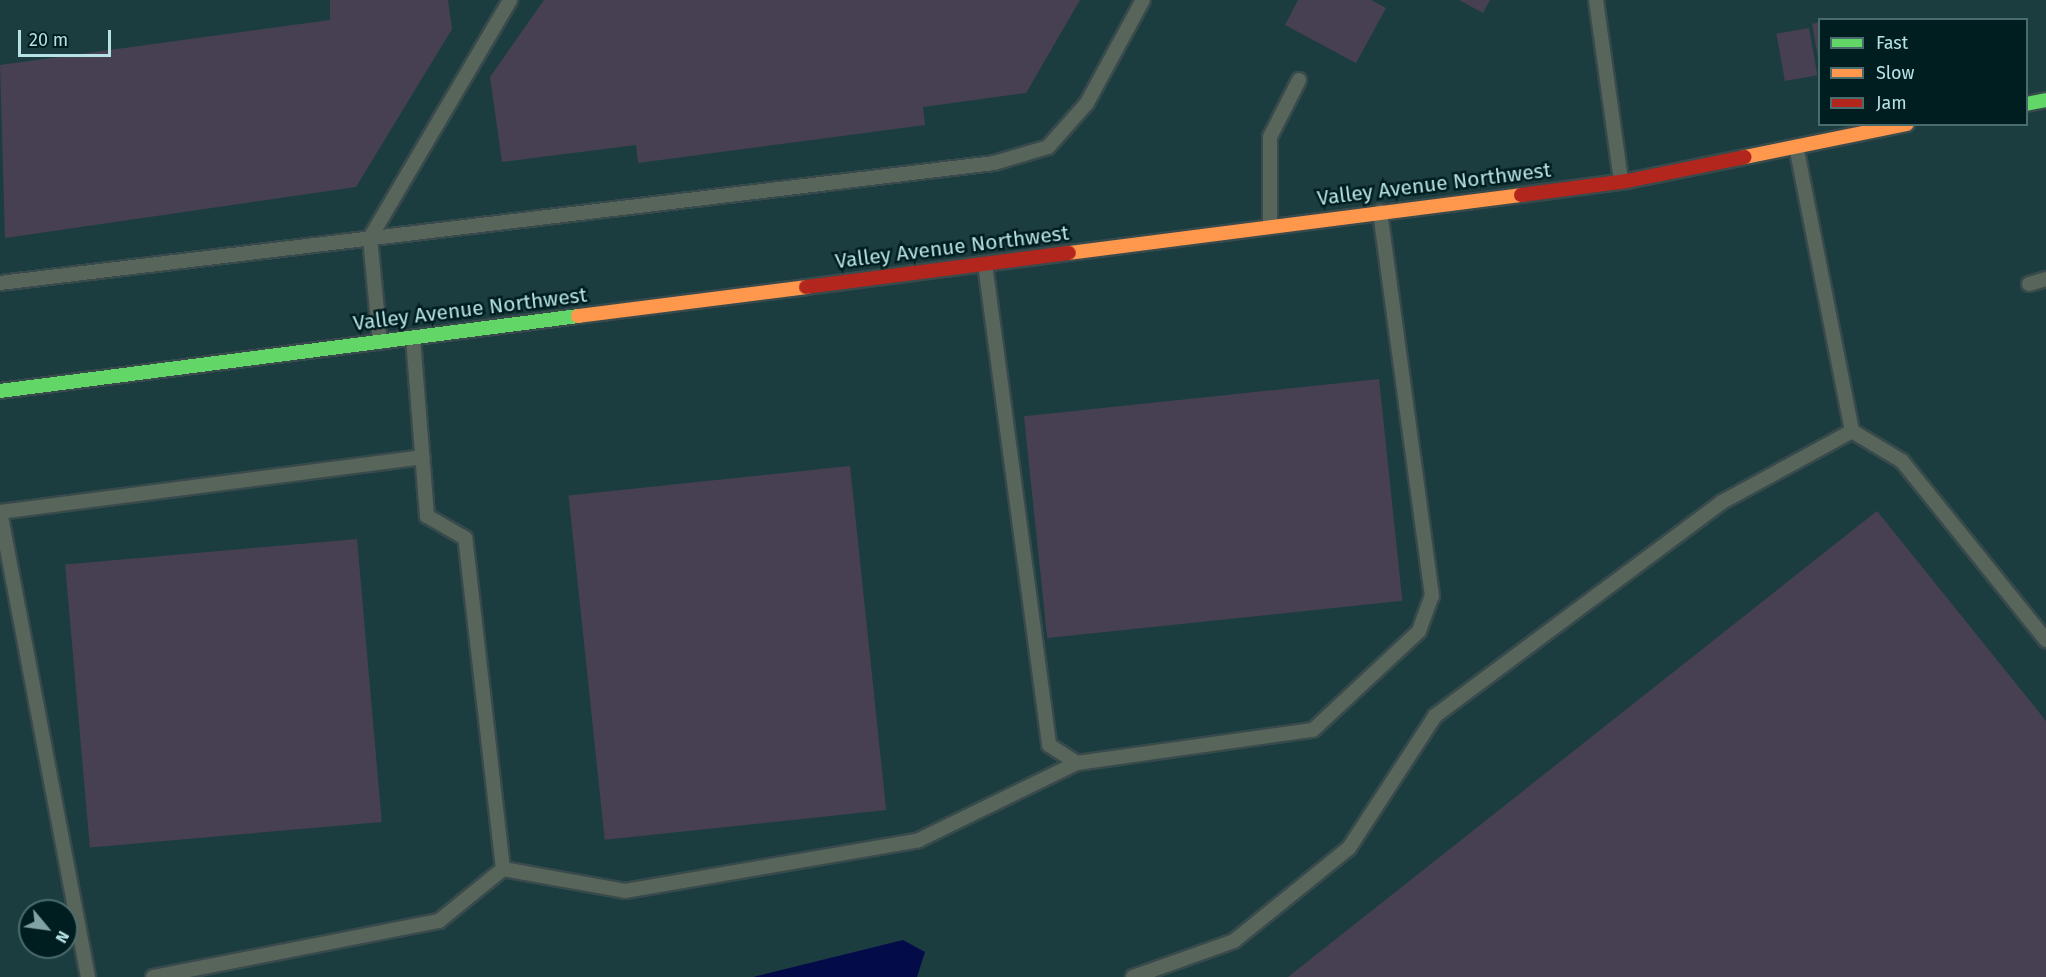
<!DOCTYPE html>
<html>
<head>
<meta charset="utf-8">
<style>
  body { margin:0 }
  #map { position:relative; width:2046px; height:977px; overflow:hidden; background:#1e2f30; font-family:"Fira Sans",sans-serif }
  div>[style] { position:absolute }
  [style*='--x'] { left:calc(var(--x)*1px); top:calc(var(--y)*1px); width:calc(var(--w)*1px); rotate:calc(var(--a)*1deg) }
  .built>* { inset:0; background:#1c3d40 }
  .water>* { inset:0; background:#030c49 }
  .building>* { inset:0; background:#474052; transform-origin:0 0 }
  .roads { filter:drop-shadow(2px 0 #384a4b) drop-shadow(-2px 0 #384a4b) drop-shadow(0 2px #384a4b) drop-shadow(0 -2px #384a4b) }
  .lane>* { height:14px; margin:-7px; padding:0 7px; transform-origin:7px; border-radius:7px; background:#58655b }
  .fast>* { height:14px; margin:-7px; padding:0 7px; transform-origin:7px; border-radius:7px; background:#63d668 }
  .slow>* { height:14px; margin:-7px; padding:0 7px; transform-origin:7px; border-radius:7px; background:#ff974d }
  .jam>* { height:14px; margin:-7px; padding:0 7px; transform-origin:7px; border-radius:7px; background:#b3261e }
  span { translate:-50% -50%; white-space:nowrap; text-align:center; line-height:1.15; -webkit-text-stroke:5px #001d1f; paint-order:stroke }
  .street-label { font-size:21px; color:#b6e2e6 }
  .legend { position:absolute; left:1818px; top:18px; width:210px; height:108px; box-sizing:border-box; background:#001d1f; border:2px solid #496c6f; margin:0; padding:8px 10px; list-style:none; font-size:18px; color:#b6e2e6 }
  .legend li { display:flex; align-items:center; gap:12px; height:30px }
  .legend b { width:30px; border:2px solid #496c6f }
  .north { position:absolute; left:18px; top:899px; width:60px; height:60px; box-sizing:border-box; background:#001d1f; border:2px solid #496c6f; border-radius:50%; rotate:119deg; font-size:16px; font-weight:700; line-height:24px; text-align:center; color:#b6e2e6 }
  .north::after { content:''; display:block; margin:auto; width:21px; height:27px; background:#81a3a6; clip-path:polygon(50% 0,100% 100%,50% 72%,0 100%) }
  .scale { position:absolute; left:18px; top:30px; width:93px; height:27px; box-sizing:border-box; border:3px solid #b6e2e6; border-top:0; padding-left:8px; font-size:18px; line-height:21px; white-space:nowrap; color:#b6e2e6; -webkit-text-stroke:4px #001d1f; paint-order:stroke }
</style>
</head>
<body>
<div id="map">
  <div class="built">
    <div style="clip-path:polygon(evenodd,0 0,2046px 0,2046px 977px,0 977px,0 0,1820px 20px,2026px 20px,2026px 124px,1820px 124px,1820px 20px,0 0,30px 911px,66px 911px,66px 947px,30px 947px,30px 911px)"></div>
  </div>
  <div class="water">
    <div style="clip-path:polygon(903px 940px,925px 952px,917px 977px,753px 977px)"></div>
  </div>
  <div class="building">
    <div style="clip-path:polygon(330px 0,448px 0,452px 29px,356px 187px,5px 238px,0 65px,330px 20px)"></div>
    <div style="clip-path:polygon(544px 0,1080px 0,1026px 93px,923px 107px,925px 125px,638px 163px,636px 145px,502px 162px,490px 77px)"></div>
    <div style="clip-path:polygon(1298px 0,1371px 0,1386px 8px,1356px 63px,1285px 25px)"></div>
    <div style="clip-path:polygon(1459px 0,1490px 0,1483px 13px)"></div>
    <div style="clip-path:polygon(1820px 22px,1820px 57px,1818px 57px,1812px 24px)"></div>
    <div style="left:1809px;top:28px;width:48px;height:33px;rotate:80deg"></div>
    <div style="left:1379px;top:379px;width:223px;height:357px;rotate:84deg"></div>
    <div style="left:850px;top:466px;width:346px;height:283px;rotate:84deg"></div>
    <div style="clip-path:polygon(1877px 511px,2046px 721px,2046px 977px,1288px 977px)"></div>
    <div style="left:357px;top:539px;width:284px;height:293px;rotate:85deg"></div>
  </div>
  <div class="roads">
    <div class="lane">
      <div style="--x:1596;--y:0;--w:183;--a:82.1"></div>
      <div style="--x:1270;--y:227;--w:90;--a:-90"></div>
      <div style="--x:1270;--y:137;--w:64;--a:-63"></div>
      <div style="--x:985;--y:264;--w:485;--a:82.4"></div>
      <div style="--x:1049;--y:745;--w:33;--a:33"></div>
      <div style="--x:1077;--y:763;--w:238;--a:-8"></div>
      <div style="--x:1313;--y:730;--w:145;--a:-43"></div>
      <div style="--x:1419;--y:631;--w:37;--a:-70"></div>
      <div style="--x:1432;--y:596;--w:388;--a:-97.7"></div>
      <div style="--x:0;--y:283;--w:1001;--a:-6.88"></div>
      <div style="--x:994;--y:163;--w:56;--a:-16.5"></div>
      <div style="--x:1048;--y:147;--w:59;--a:-48.4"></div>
      <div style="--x:1087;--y:103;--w:117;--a:-61.5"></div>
      <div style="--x:2029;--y:284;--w:18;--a:-16"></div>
      <div style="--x:380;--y:342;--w:104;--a:-95.5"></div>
      <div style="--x:370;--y:238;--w:276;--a:-59.5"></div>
      <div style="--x:1852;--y:431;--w:58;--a:31"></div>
      <div style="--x:1902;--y:461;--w:230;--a:51.2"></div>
      <div style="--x:503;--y:869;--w:124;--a:10.2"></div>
      <div style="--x:625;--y:891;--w:298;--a:-9.8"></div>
      <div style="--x:919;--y:840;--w:176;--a:-26"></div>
      <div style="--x:88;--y:977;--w:473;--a:-100.7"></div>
      <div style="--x:0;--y:512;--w:426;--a:-7.4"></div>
      <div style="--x:153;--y:977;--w:291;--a:-11.1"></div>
      <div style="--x:439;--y:921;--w:82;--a:-39.1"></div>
      <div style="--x:503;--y:869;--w:333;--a:-96.5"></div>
      <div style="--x:465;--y:538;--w:44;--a:-149.9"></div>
      <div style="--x:427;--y:516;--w:179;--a:-94.5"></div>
      <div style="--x:1133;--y:977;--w:107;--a:-19.6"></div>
      <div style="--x:1234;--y:941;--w:148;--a:-39"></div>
      <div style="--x:1349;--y:848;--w:158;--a:-56.9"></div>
      <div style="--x:1435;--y:716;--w:358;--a:-36.7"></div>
      <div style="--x:1722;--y:502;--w:148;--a:-28.6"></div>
      <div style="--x:1852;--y:431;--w:290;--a:-101.1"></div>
    </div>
    <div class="fast">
      <div style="--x:2026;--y:104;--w:20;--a:-11"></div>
      <div style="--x:0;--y:391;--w:583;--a:-7.39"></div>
    </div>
    <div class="slow">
      <div style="--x:1745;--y:157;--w:165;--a:-11.5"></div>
      <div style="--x:1069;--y:253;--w:456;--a:-7.3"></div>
      <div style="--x:578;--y:316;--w:230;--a:-7.2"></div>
    </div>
    <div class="jam">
      <div style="--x:1521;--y:195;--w:107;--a:-7.5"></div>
      <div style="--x:1627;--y:181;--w:120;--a:-11.5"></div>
      <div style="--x:806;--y:287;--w:265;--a:-7.4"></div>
    </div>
  </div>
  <div class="street-label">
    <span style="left:1434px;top:184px;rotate:-7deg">Valley Avenue Northwest</span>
    <span style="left:952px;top:247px;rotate:-7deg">Valley Avenue Northwest</span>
    <span style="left:470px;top:309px;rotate:-7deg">Valley Avenue Northwest</span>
  </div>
  <ul class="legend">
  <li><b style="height:8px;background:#63d668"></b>Fast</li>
  <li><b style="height:8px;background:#ff974d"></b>Slow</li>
  <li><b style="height:8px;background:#b3261e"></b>Jam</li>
  </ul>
  <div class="north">N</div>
  <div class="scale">20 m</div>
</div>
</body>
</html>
